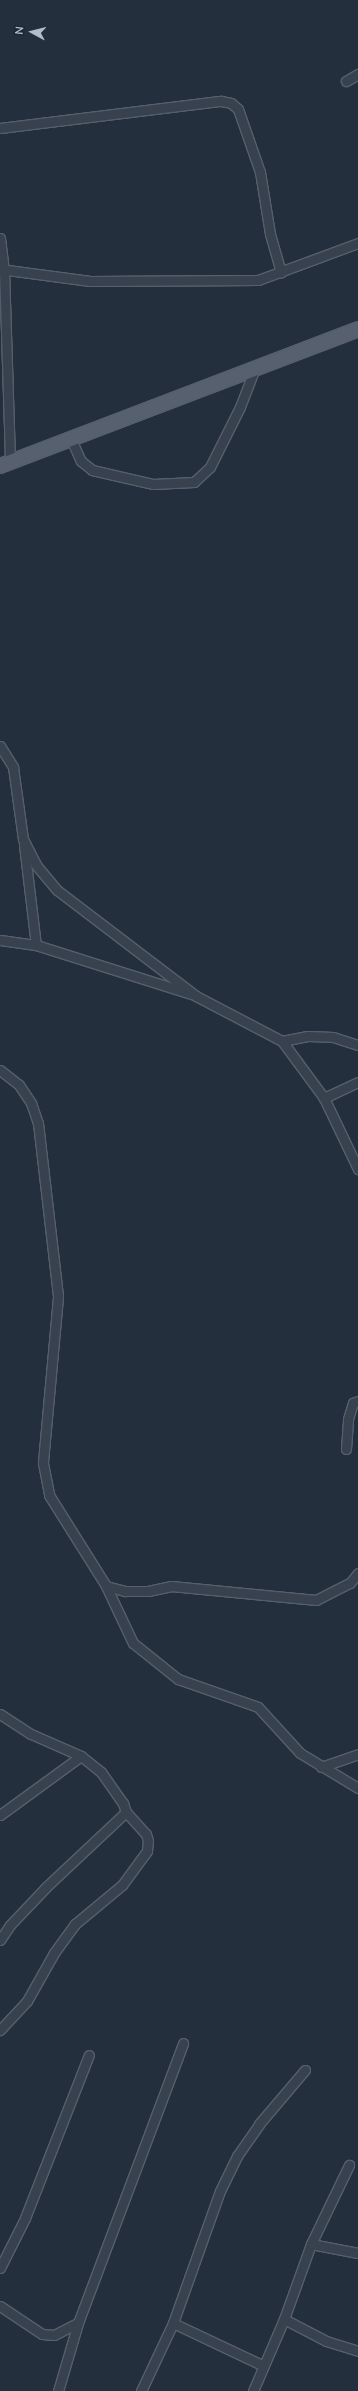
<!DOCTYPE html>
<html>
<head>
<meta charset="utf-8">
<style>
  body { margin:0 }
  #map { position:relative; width:358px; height:2391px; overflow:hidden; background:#242f3e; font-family:"Nunito Sans",sans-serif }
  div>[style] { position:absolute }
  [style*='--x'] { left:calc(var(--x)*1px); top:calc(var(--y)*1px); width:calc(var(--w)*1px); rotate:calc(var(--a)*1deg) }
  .roads { filter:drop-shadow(1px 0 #565f6c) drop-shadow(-1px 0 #565f6c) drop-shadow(0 1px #565f6c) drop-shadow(0 -1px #565f6c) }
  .minor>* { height:9px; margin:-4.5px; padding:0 4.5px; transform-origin:4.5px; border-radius:4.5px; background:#38414e }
  .primary>* { height:14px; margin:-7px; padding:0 7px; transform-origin:7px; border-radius:7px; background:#56606e }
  span { translate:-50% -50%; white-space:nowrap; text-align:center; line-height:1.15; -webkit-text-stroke:3.5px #1d2633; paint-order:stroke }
  .north { position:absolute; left:12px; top:12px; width:40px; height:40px; -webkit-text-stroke:3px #1d2633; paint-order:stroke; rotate:277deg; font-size:11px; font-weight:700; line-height:16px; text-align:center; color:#b4bcc9 }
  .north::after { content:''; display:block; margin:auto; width:14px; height:18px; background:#b4bcc9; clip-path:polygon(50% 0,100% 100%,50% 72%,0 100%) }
</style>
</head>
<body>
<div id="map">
  <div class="roads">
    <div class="minor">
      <div style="--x:346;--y:81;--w:14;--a:-30"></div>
      <div style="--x:0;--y:128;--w:223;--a:-7"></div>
      <div style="--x:221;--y:101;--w:10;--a:11"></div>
      <div style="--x:231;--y:103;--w:9;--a:41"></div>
      <div style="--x:238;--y:109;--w:67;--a:70.8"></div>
      <div style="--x:260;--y:172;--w:63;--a:80.8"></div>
      <div style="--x:270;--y:234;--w:40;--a:74"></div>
      <div style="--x:0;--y:238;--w:31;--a:83"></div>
      <div style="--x:4;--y:269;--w:194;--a:88.2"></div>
      <div style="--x:0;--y:269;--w:91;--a:7.6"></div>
      <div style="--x:90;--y:281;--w:168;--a:-0.3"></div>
      <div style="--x:258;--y:280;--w:107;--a:-20.3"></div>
      <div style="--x:71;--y:439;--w:24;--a:66"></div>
      <div style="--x:81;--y:461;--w:14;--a:39"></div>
      <div style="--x:92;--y:470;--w:63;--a:12.9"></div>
      <div style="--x:153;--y:484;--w:41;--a:-2.8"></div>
      <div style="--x:194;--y:482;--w:22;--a:-43"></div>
      <div style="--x:210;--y:467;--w:67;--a:-63.4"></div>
      <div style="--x:240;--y:407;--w:42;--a:-69"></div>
      <div style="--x:0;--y:746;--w:25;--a:58"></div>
      <div style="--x:13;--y:767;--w:73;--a:82.1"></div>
      <div style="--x:23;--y:839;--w:29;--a:63"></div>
      <div style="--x:36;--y:865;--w:33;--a:50"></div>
      <div style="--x:57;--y:890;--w:175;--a:37.3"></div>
      <div style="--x:196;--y:996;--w:97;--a:27.6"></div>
      <div style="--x:282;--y:1041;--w:71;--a:53.6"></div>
      <div style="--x:24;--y:845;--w:101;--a:83.2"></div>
      <div style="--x:0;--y:940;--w:36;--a:8"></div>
      <div style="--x:36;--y:945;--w:163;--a:17.5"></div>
      <div style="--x:282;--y:1041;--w:26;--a:-11"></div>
      <div style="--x:308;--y:1036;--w:25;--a:2"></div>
      <div style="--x:333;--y:1037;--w:26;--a:18"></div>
      <div style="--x:0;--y:1070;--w:24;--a:38"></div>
      <div style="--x:19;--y:1085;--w:22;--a:56"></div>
      <div style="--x:31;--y:1103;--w:21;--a:71"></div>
      <div style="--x:38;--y:1123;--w:175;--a:83.4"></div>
      <div style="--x:58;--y:1297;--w:167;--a:95.2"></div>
      <div style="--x:43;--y:1463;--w:33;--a:79"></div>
      <div style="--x:49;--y:1495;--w:107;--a:57.9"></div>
      <div style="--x:106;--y:1586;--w:63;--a:64.7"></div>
      <div style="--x:133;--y:1643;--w:58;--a:38.7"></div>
      <div style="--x:178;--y:1679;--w:85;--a:19.3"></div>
      <div style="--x:258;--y:1707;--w:62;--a:47.6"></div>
      <div style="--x:300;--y:1753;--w:68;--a:31.1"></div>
      <div style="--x:358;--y:1082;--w:38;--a:155"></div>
      <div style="--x:324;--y:1098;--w:79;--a:64.4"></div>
      <div style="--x:346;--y:1449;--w:30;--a:-86"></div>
      <div style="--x:348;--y:1419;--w:17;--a:-73"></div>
      <div style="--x:353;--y:1403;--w:5;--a:-22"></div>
      <div style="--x:106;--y:1586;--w:20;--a:15"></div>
      <div style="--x:125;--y:1591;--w:23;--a:0"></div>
      <div style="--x:148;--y:1591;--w:24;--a:-12"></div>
      <div style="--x:171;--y:1586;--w:146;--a:5.5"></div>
      <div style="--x:316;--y:1600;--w:38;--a:-27"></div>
      <div style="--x:350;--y:1583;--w:13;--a:-51"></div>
      <div style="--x:0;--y:1714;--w:37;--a:33"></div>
      <div style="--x:31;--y:1734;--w:55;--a:23.7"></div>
      <div style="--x:81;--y:1756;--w:26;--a:39"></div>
      <div style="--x:101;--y:1772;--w:38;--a:55"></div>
      <div style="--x:123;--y:1803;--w:9;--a:72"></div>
      <div style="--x:126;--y:1812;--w:30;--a:48"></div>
      <div style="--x:146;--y:1834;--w:7;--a:74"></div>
      <div style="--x:148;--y:1841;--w:10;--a:96"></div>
      <div style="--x:147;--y:1851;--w:42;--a:126.3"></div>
      <div style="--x:122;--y:1885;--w:61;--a:140.3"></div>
      <div style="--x:75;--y:1924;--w:36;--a:126"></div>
      <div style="--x:54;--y:1953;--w:55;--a:119.4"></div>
      <div style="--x:27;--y:2001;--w:40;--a:133"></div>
      <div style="--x:321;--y:1767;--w:39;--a:-19"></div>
      <div style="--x:0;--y:1815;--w:100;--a:-36.1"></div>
      <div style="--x:0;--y:1940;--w:18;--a:-56"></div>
      <div style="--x:10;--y:1925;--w:52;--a:-46.5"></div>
      <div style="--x:46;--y:1887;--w:110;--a:-43.2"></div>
      <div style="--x:311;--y:2244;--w:48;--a:10.8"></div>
      <div style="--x:0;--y:2268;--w:56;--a:-63.4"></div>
      <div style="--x:25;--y:2218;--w:175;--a:-68.6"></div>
      <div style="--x:0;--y:2306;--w:50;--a:33.7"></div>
      <div style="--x:42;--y:2334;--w:12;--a:5"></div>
      <div style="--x:54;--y:2335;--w:27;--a:-27"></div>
      <div style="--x:284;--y:2319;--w:47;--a:27.6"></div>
      <div style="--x:326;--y:2341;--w:34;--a:17"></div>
      <div style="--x:173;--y:2323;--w:98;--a:25.3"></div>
      <div style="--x:58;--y:2391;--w:71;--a:-73.6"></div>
      <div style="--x:78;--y:2323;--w:299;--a:-69.4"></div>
      <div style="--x:141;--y:2391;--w:75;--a:-64.8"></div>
      <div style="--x:173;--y:2323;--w:140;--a:-70.4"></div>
      <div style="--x:220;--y:2191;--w:39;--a:-64"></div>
      <div style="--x:237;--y:2156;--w:39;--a:-55"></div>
      <div style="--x:259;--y:2124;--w:71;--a:-49.6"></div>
      <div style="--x:253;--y:2391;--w:78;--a:-66.7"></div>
      <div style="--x:284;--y:2319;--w:80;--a:-70.2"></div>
      <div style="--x:311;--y:2244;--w:88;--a:-64.3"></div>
    </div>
    <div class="primary">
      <div style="--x:0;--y:466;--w:383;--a:-20.9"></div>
    </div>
  </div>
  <div class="north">N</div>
</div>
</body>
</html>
